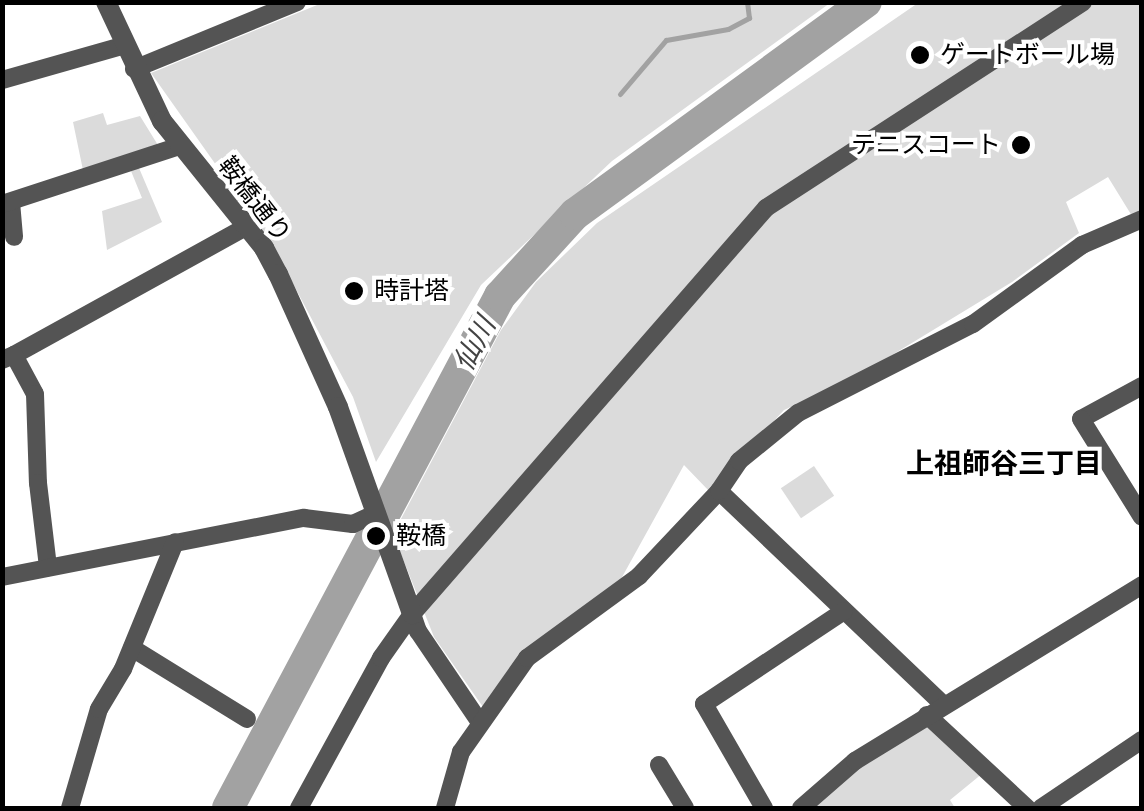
<!DOCTYPE html>
<html>
<head>
<meta charset="utf-8">
<style>
  body { margin:0 }
  #map { position:relative; width:1144px; height:811px; overflow:hidden; background:#fff; font-family:Roboto,"Noto Sans JP",sans-serif }
  div>[style] { position:absolute }
  [style*='--x'] { left:calc(var(--x)*1px); top:calc(var(--y)*1px); width:calc(var(--w)*1px); rotate:calc(var(--a)*1deg) }
  .green>* { inset:0; background:#dbdbdb; transform-origin:0 0 }
  .stream>* { height:5px; margin:-2.5px; padding:0 2.5px; transform-origin:2.5px; border-radius:2.5px; background:#a2a2a2 }
  .river>* { height:32px; margin:-16px; padding:0 16px; transform-origin:16px; border-radius:16px; background:#a2a2a2 }
  .minor>* { height:18px; margin:-9px; padding:0 9px; transform-origin:9px; border-radius:9px; background:#545454 }
  .tertiary>* { height:20px; margin:-10px; padding:0 10px; transform-origin:10px; border-radius:10px; background:#545454 }
  .dots>* { width:28px; height:28px; translate:-50% -50%; box-sizing:border-box; border:5px solid #fff; border-radius:50% }
  span { translate:-50% -50%; white-space:nowrap; text-align:center; line-height:1.15; -webkit-text-stroke:8px #fff; paint-order:stroke }
  .poi-label { font-size:25px; color:#000 }
  .left { translate:0 -50%; text-align:left }
  .right { translate:-100% -50%; text-align:right }
  .street-label { font-size:25px; color:#000 }
  .water-label { font-size:28px; color:#434343; font-style:italic }
  .neighbourhood-label { font-size:28px; color:#000; font-weight:700 }
  .frame { position:absolute; inset:0; border:5px solid #000; pointer-events:none }
</style>
</head>
<body>
<div id="map">
  <div class="green">
    <div style="clip-path:polygon(322px 3px,830px 3px,612px 161px,481px 285px,376px 462px,353px 397px,272px 244px,151px 73px)"></div>
    <div style="clip-path:polygon(918px 3px,1141px 3px,1141px 214px,1132px 216px,1108px 177px,1066px 202px,1079px 233px,1012px 282px,851px 380px,784px 410px,709px 491px,684px 465px,621px 579px,518px 655px,483px 707px,434px 637px,393px 534px,501px 330px,536px 282px,597px 223px)"></div>
    <div style="clip-path:polygon(103px 113px,107px 125px,140px 116px,161px 150px,84px 175px,73px 122px)"></div>
    <div style="clip-path:polygon(139px 168px,162px 222px,107px 250px,102px 211px,142px 198px,131px 171px)"></div>
    <div style="left:814px;top:466px;width:36px;height:40px;rotate:56deg"></div>
    <div style="clip-path:polygon(928px 722px,983px 773px,950px 800px,955px 808px,817px 808px,814px 804px,858px 764px)"></div>
  </div>
  <div class="stream">
    <div style="--x:620;--y:94;--w:71;--a:-49.6"></div>
    <div style="--x:666;--y:40;--w:63;--a:-10.1"></div>
    <div style="--x:728;--y:29;--w:24;--a:-28"></div>
    <div style="--x:749;--y:18;--w:16;--a:-97"></div>
  </div>
  <div class="river">
    <div style="--x:228;--y:808;--w:580;--a:-62.02"></div>
    <div style="--x:500;--y:296;--w:111;--a:-47.6"></div>
    <div style="--x:575;--y:214;--w:360;--a:-36.1"></div>
  </div>
  <div class="minor">
    <div style="--x:134;--y:69;--w:176;--a:-22.3"></div>
    <div style="--x:2;--y:80;--w:125;--a:-15.8"></div>
    <div style="--x:11;--y:202;--w:35;--a:85"></div>
    <div style="--x:2;--y:204;--w:186;--a:-18.1"></div>
    <div style="--x:14;--y:355;--w:267;--a:-28.9"></div>
    <div style="--x:2;--y:360;--w:13;--a:-23"></div>
    <div style="--x:14;--y:355;--w:44;--a:61.7"></div>
    <div style="--x:35;--y:394;--w:89;--a:88.1"></div>
    <div style="--x:38;--y:483;--w:85;--a:83.2"></div>
    <div style="--x:1142;--y:386;--w:69;--a:151.6"></div>
    <div style="--x:1081;--y:419;--w:115;--a:58.1"></div>
    <div style="--x:719;--y:491;--w:311;--a:43.6"></div>
    <div style="--x:2;--y:577;--w:308;--a:-11.1"></div>
    <div style="--x:304;--y:518;--w:49;--a:7"></div>
    <div style="--x:353;--y:524;--w:26;--a:-25"></div>
    <div style="--x:412;--y:614;--w:18;--a:71"></div>
    <div style="--x:418;--y:631;--w:109;--a:55.9"></div>
    <div style="--x:132;--y:648;--w:135;--a:31.7"></div>
    <div style="--x:927;--y:715;--w:137;--a:42.9"></div>
    <div style="--x:659;--y:765;--w:50;--a:58.8"></div>
    <div style="--x:70;--y:808;--w:103;--a:-73.7"></div>
    <div style="--x:99;--y:709;--w:47;--a:-59"></div>
    <div style="--x:123;--y:669;--w:137;--a:-67.7"></div>
    <div style="--x:299;--y:808;--w:171;--a:-61.3"></div>
    <div style="--x:381;--y:658;--w:54;--a:-54.8"></div>
    <div style="--x:412;--y:614;--w:539;--a:-48.91"></div>
    <div style="--x:766;--y:208;--w:378;--a:-33"></div>
    <div style="--x:445;--y:808;--w:58;--a:-74.1"></div>
    <div style="--x:461;--y:752;--w:115;--a:-54.9"></div>
    <div style="--x:527;--y:658;--w:139;--a:-36.2"></div>
    <div style="--x:639;--y:576;--w:117;--a:-46.7"></div>
    <div style="--x:719;--y:491;--w:36;--a:-56"></div>
    <div style="--x:739;--y:461;--w:76;--a:-39.1"></div>
    <div style="--x:798;--y:413;--w:196;--a:-27"></div>
    <div style="--x:973;--y:324;--w:135;--a:-35.9"></div>
    <div style="--x:1082;--y:245;--w:65;--a:-23.4"></div>
    <div style="--x:764;--y:808;--w:120;--a:-120"></div>
    <div style="--x:704;--y:704;--w:168;--a:-33.6"></div>
    <div style="--x:801;--y:808;--w:72;--a:-41"></div>
    <div style="--x:855;--y:761;--w:337;--a:-31.5"></div>
    <div style="--x:1041;--y:808;--w:122;--a:-34"></div>
  </div>
  <div class="tertiary">
    <div style="--x:106;--y:2;--w:132;--a:64.8"></div>
    <div style="--x:162;--y:121;--w:163;--a:51.2"></div>
    <div style="--x:264;--y:248;--w:30;--a:62"></div>
    <div style="--x:278;--y:274;--w:146;--a:65.7"></div>
    <div style="--x:338;--y:407;--w:220;--a:70.3"></div>
  </div>
  <div class="dots">
    <div style="left:920px;top:55px;background:#000"></div>
    <div style="left:1021px;top:145px;background:#000"></div>
    <div style="left:354px;top:291px;background:#000"></div>
    <div style="left:376px;top:536px;background:#000"></div>
  </div>
  <div class="poi-label">
    <span class="left" style="left:940px;top:55px">ゲートボール場</span>
    <span class="right" style="left:1001px;top:145px">テニスコート</span>
    <span class="left" style="left:374px;top:291px">時計塔</span>
    <span class="left" style="left:396px;top:536px">鞍橋</span>
  </div>
  <div class="street-label">
    <span style="left:254px;top:200px;rotate:52deg">鞍橋通り</span>
  </div>
  <div class="water-label">
    <span style="left:475px;top:344px;rotate:-62deg">仙川</span>
  </div>
  <div class="neighbourhood-label">
    <span style="left:1004px;top:464px">上祖師谷三丁目</span>
  </div>
  <div class="frame"></div>
</div>
</body>
</html>
